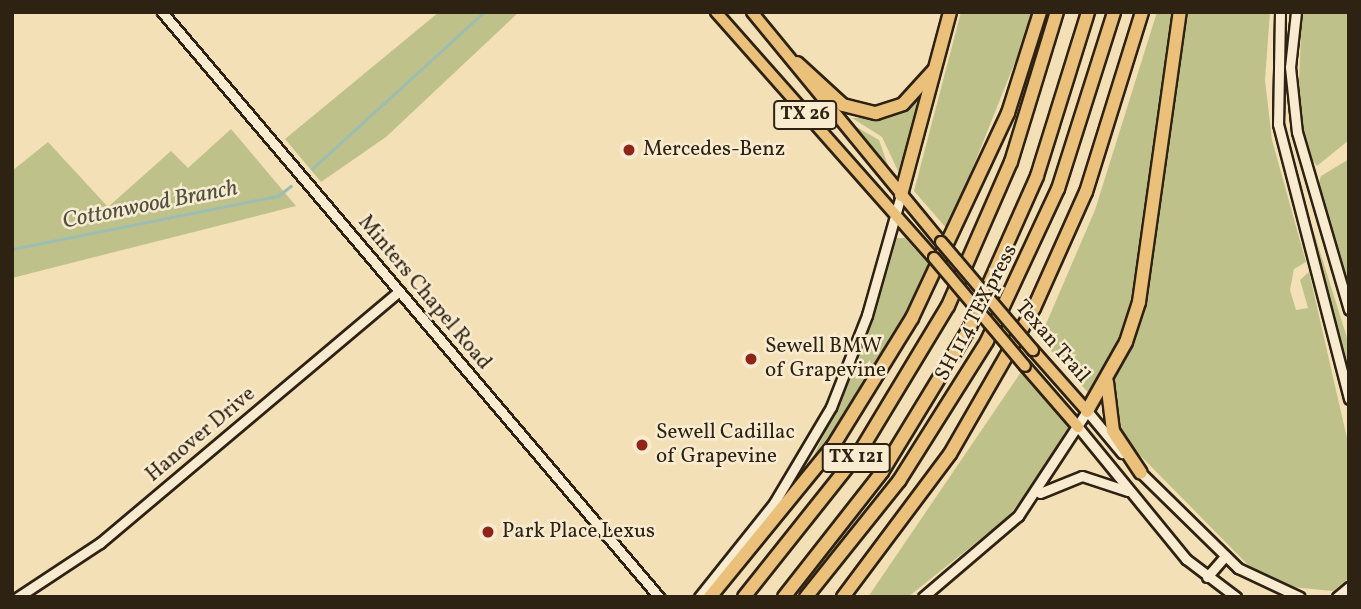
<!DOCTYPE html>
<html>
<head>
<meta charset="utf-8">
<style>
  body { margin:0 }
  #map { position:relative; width:1361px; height:609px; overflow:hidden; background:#f4e0b6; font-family:Vollkorn,serif }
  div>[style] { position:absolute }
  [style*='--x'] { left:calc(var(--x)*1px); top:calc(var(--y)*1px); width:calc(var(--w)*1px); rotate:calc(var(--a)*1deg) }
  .green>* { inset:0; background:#bfc18b }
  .stream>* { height:2.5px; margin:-1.25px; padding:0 1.25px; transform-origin:1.25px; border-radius:1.25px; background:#9cbdb1 }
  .roads { filter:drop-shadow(2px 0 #2e2212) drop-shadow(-2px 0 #2e2212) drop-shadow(0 2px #2e2212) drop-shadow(0 -2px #2e2212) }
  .secondary>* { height:9px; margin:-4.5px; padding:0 4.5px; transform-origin:4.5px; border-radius:4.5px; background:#f8ebd0 }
  .primary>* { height:10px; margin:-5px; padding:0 5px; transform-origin:5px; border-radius:5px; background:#eac07b }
  .highway>* { height:12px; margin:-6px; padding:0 6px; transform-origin:6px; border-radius:6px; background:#eac07b }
  .bridges { filter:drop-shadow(2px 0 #2e2212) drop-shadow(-2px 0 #2e2212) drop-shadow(0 2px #2e2212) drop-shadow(0 -2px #2e2212) }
  .primary-bridge>* { height:10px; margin:-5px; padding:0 5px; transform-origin:5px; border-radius:5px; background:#eac07b }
  .dots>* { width:19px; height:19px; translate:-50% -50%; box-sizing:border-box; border:4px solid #f8ebd0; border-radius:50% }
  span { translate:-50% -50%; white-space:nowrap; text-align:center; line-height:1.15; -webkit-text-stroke:5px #f8ebd0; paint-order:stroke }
  .shield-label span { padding:2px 5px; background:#f8ebd0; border:2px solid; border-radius:5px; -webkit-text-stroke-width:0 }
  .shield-label { font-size:19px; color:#2e2212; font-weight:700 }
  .poi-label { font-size:21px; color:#2e2212 }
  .left { translate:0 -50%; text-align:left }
  .street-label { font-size:21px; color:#2e2212 }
  .water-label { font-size:23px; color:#4f5042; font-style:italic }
  .frame { position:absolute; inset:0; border:14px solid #2e2212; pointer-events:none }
</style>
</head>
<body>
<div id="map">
  <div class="green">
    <div style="clip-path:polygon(439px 12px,519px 12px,386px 137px,321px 182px,285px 139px)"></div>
    <div style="clip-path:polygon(961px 12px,1035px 12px,948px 230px,914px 191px)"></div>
    <div style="clip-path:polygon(1157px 12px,1176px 12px,1132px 308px,1091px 396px,1040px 338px,1095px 210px)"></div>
    <div style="clip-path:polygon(1186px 12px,1270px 12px,1265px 80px,1272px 140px,1306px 262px,1294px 269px,1290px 290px,1296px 310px,1308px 308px,1300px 280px,1309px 272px,1349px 447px,1349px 578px,1333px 591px,1281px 586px,1248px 565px,1130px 445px,1117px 420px,1110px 391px,1126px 350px)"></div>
    <div style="clip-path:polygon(1302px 12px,1349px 12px,1349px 140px,1317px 166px,1308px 154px,1298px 103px)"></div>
    <div style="clip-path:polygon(920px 96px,899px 171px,898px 171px,882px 137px,852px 118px,876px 118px)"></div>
    <div style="clip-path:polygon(848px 122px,879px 140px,891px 174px)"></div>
    <div style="clip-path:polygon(231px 129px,296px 206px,12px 278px,12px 171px,48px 142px,108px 207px,171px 151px,188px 168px)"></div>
    <div style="clip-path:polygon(1349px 159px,1349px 293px,1318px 186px,1321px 176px)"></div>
    <div style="clip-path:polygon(1300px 188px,1349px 344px,1349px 385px,1341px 340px)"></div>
    <div style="clip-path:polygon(896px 238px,905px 238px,931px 267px,842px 424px,805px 474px,857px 365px)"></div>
    <div style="clip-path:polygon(1021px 372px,1069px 426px,1041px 474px,1008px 517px,908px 597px,868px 597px)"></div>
  </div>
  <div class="stream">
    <div style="--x:312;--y:169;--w:233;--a:-42.4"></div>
    <div style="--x:12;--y:249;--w:271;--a:-11.3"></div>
    <div style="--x:278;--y:196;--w:16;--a:-38"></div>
  </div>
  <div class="roads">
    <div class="secondary">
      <div style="--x:162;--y:12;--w:768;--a:49.65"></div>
      <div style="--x:1280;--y:12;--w:112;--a:91"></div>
      <div style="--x:1278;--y:124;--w:284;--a:75.5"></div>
      <div style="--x:1296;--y:12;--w:55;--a:96.2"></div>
      <div style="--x:1290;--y:67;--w:65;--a:83.9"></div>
      <div style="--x:1297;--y:132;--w:185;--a:73.7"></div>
      <div style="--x:1078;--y:427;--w:171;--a:50.7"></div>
      <div style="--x:1186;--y:559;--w:63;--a:37.2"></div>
      <div style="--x:1139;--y:471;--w:139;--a:44.4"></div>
      <div style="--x:1238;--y:568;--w:68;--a:25.1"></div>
      <div style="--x:1040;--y:493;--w:45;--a:-22"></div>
      <div style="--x:1082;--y:476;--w:48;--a:18.1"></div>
      <div style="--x:1207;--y:577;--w:28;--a:-49"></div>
      <div style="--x:18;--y:597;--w:98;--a:-33.4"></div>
      <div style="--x:100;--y:543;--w:391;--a:-40.1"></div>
      <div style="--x:699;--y:597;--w:120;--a:-51.4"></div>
      <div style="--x:774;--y:503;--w:112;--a:-59.3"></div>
      <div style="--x:831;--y:407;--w:99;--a:-68.6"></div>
      <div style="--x:867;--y:315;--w:125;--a:-74.2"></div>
      <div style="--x:923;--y:597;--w:125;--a:-40.5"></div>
      <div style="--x:1018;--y:516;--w:126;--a:-56.7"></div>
      <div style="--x:1087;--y:411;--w:55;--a:50.2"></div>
      <div style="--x:1337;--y:597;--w:16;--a:-40"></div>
    </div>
    <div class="primary">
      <div style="--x:716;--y:12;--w:329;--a:48.5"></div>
      <div style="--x:752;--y:12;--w:298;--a:50.6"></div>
      <div style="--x:1033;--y:350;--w:81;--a:48.5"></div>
      <div style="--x:1025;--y:366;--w:81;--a:49"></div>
    </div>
    <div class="highway">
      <div style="--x:797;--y:63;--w:62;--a:42.4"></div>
      <div style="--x:843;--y:105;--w:34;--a:14"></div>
      <div style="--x:876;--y:113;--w:28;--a:-18"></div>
      <div style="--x:903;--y:104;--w:45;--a:-47.7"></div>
      <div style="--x:901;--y:195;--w:189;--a:-75"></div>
      <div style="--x:1107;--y:382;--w:49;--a:83"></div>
      <div style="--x:1113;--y:431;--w:50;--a:56.3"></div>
      <div style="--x:1087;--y:411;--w:79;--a:-60.5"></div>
      <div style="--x:1126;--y:342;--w:42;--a:-72"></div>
      <div style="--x:1139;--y:302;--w:293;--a:-82"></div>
      <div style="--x:710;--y:597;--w:195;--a:-50.8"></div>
      <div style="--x:833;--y:446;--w:150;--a:-58.3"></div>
      <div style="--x:912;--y:318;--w:226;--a:-64.9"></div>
      <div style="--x:1008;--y:113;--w:106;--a:-72.4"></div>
      <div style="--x:744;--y:597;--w:188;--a:-51.5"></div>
      <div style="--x:861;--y:450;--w:168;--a:-58.9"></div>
      <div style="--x:948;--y:306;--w:157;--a:-66.4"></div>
      <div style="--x:1011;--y:162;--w:157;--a:-73"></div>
      <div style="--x:784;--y:597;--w:159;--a:-51.9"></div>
      <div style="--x:882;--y:472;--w:167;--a:-58.7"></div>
      <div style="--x:969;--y:329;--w:167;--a:-66"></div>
      <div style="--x:1037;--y:176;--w:172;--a:-72.7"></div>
      <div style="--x:806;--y:597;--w:149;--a:-51.3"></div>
      <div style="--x:899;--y:481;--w:165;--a:-57.8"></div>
      <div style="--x:987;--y:341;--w:168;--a:-65"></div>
      <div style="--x:1058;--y:189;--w:186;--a:-72.4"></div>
      <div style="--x:843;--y:597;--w:179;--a:-53.2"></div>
      <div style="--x:950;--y:454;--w:168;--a:-60.1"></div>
      <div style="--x:1034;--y:308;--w:127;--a:-65.9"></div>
      <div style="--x:1086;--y:192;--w:189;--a:-72.7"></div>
    </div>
  </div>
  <div class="bridges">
    <div class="primary-bridge">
      <div style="--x:941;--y:242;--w:142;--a:49.6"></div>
      <div style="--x:934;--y:258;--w:141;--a:49.9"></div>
    </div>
  </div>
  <div class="dots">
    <div style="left:629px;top:150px;background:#8f2418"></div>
    <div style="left:751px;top:359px;background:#8f2418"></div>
    <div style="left:642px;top:445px;background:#8f2418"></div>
    <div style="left:488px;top:532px;background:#8f2418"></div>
  </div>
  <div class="shield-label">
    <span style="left:805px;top:115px">TX 26</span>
    <span style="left:856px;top:458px">TX 121</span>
  </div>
  <div class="poi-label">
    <span class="left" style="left:643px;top:150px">Mercedes-Benz</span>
    <span class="left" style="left:765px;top:359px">Sewell BMW<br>of Grapevine</span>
    <span class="left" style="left:656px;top:445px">Sewell Cadillac<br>of Grapevine</span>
    <span class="left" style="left:502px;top:532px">Park Place Lexus</span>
  </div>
  <div class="street-label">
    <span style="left:424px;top:293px;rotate:50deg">Minters Chapel Road</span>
    <span style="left:977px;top:313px;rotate:-62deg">SH 114 TEXpress</span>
    <span style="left:1052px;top:342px;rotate:49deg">Texan Trail</span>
    <span style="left:201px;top:435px;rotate:-40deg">Hanover Drive</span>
  </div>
  <div class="water-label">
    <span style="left:150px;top:205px;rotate:-11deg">Cottonwood Branch</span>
  </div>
  <div class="frame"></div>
</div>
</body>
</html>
